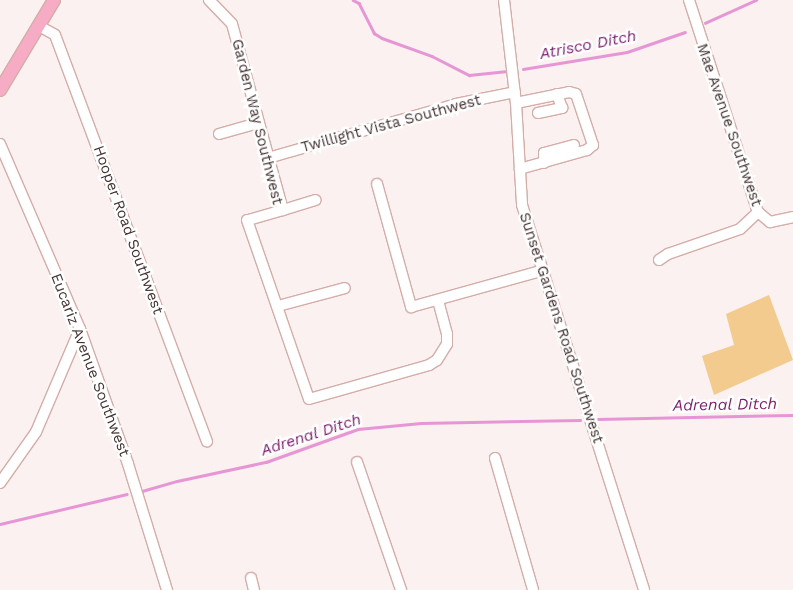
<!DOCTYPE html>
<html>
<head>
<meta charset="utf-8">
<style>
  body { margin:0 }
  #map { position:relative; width:793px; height:590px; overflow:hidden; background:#faf1f0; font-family:"Work Sans",sans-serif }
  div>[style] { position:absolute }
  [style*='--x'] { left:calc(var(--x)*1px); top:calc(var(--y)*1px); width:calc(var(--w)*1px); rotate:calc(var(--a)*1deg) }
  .green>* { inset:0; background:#f3cb8f }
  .stream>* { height:2.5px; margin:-1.25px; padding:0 1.25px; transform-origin:1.25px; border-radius:1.25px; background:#e796d5 }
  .roads { filter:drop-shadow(1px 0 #d5ada8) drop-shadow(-1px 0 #d5ada8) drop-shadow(0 1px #d5ada8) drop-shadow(0 -1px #d5ada8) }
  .minor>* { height:10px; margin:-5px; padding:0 5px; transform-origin:5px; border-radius:5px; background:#fff }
  .major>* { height:12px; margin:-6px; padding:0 6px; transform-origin:6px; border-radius:6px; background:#f6acc5 }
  span { translate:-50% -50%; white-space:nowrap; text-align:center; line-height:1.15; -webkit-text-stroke:5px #fff; paint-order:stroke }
  .street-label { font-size:15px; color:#443432 }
  .water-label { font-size:16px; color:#7b1c6c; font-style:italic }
</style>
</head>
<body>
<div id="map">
  <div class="green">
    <div style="clip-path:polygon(769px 295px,793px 360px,714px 395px,702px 356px,734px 345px,726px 314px)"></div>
  </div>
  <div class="stream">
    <div style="--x:353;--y:0;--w:7;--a:27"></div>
    <div style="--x:359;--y:3;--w:34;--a:63"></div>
    <div style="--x:374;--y:33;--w:9;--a:32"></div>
    <div style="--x:382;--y:38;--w:53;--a:19.8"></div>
    <div style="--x:432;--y:56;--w:42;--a:27.2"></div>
    <div style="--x:469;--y:75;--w:36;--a:-6"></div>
    <div style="--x:705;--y:23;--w:56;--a:-24.3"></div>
    <div style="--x:523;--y:69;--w:105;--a:-9.3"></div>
    <div style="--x:627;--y:52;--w:61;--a:-19"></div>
    <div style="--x:598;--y:419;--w:195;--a:-1.2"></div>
    <div style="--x:142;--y:491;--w:36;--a:-16"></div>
    <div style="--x:177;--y:481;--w:91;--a:-12.1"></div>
    <div style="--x:266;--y:462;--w:98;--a:-19.7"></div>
    <div style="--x:358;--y:429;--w:63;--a:-5.4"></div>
    <div style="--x:421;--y:423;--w:159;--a:-1.1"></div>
    <div style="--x:0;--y:524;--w:130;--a:-13.3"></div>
  </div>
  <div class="roads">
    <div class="minor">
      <div style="--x:209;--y:0;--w:33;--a:46"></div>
      <div style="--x:232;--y:24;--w:193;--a:74.7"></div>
      <div style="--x:283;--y:210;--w:37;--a:164"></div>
      <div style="--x:247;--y:220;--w:189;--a:70.9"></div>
      <div style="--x:309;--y:399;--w:125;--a:-15.8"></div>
      <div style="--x:429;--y:365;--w:9;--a:-32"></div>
      <div style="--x:437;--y:360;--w:19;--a:-58"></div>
      <div style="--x:447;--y:344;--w:10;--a:-90"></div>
      <div style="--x:447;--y:334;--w:35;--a:-105"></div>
      <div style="--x:504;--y:0;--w:104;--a:83.4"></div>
      <div style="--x:516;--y:103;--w:102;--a:86.6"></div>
      <div style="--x:522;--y:205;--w:404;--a:72.4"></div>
      <div style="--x:689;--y:0;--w:223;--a:72"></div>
      <div style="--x:758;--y:212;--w:16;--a:40"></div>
      <div style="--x:770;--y:222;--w:24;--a:-12"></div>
      <div style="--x:39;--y:26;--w:18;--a:29"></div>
      <div style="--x:55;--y:35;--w:434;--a:69.5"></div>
      <div style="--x:516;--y:103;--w:54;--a:-11.7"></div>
      <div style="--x:569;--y:92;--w:7;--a:16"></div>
      <div style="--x:576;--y:94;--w:54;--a:71.6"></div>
      <div style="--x:593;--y:145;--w:8;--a:140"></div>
      <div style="--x:587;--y:150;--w:70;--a:164.2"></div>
      <div style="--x:538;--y:113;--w:25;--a:-12"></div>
      <div style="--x:562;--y:108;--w:15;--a:-110"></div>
      <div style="--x:219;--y:134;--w:41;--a:-15.8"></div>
      <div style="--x:0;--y:144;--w:202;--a:66.6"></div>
      <div style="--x:80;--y:329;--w:143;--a:70.4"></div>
      <div style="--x:128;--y:464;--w:132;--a:72.8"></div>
      <div style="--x:268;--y:158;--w:196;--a:-16"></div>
      <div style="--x:456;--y:104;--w:60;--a:-11.5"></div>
      <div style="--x:544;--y:163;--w:10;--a:-90"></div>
      <div style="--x:544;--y:153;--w:31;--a:-15"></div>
      <div style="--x:377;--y:184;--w:128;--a:74.5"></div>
      <div style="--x:411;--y:307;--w:135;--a:-15.5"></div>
      <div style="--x:283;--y:210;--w:34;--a:-17"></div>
      <div style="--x:659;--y:260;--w:11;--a:-34"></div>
      <div style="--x:668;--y:254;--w:76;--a:-19.1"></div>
      <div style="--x:740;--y:229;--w:25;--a:-43"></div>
      <div style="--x:278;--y:306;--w:69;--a:-15"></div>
      <div style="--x:495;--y:458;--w:137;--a:73.9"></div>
      <div style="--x:357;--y:462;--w:135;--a:71"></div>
      <div style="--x:0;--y:483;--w:62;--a:-54.8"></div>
      <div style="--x:36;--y:432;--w:112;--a:-66.9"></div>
      <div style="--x:251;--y:578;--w:12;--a:76"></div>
    </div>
    <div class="major">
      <div style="--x:0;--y:90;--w:105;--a:-59"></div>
    </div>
  </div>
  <div class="street-label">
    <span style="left:257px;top:122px;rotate:76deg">Garden Way Southwest</span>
    <span style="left:391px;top:124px;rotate:-15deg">Twillight Vista Southwest</span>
    <span style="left:729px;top:125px;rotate:71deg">Mae Avenue Southwest</span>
    <span style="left:128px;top:230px;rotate:70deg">Hooper Road Southwest</span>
    <span style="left:561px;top:328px;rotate:72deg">Sunset Gardens Road Southwest</span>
    <span style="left:90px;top:365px;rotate:69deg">Eucariz Avenue Southwest</span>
  </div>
  <div class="water-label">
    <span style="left:588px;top:45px;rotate:-11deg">Atrisco Ditch</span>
    <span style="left:725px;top:405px;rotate:-1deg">Adrenal Ditch</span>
    <span style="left:311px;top:435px;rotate:-18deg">Adrenal Ditch</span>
  </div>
</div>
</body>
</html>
